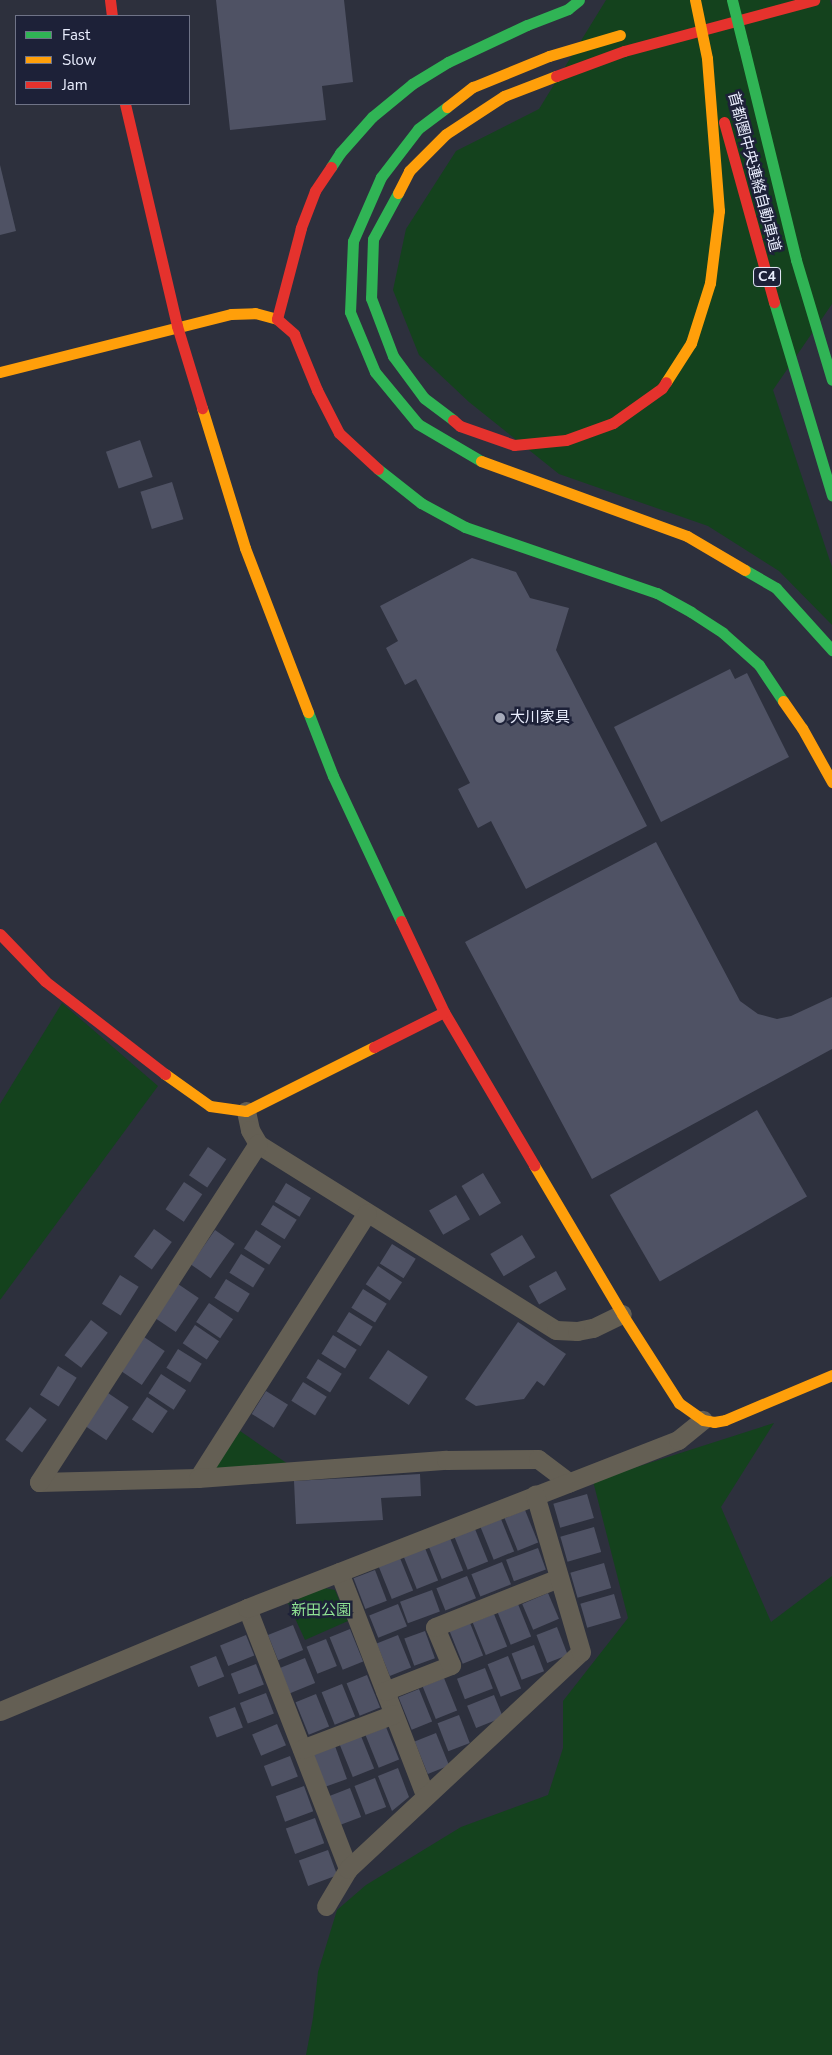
<!DOCTYPE html>
<html>
<head>
<meta charset="utf-8">
<style>
  body { margin:0 }
  #map { position:relative; width:832px; height:2055px; overflow:hidden; background:#2d303d; font-family:"Nunito Sans","Noto Sans JP",sans-serif }
  div>[style] { position:absolute }
  [style*='--x'] { left:calc(var(--x)*1px); top:calc(var(--y)*1px); width:calc(var(--w)*1px); rotate:calc(var(--a)*1deg) }
  .green>* { inset:0; background:#14421d }
  .building>* { inset:0; background:#4f5264; transform-origin:0 0 }
  .street>* { height:19px; margin:-9.5px; padding:0 9.5px; transform-origin:9.5px; border-radius:9.5px; background:#645f54 }
  .fast>* { height:11px; margin:-5.5px; padding:0 5.5px; transform-origin:5.5px; border-radius:5.5px; background:#30b455 }
  .slow>* { height:11px; margin:-5.5px; padding:0 5.5px; transform-origin:5.5px; border-radius:5.5px; background:#ff9f0a }
  .jam>* { height:11px; margin:-5.5px; padding:0 5.5px; transform-origin:5.5px; border-radius:5.5px; background:#e5322d }
  .fast-bridge>* { height:11px; margin:-5.5px; padding:0 5.5px; transform-origin:5.5px; border-radius:5.5px; background:#30b455 }
  .slow-bridge>* { height:11px; margin:-5.5px; padding:0 5.5px; transform-origin:5.5px; border-radius:5.5px; background:#ff9f0a }
  .dots>* { width:14px; height:14px; translate:-50% -50%; box-sizing:border-box; border:2px solid #1d2138; border-radius:50% }
  span { translate:-50% -50%; white-space:nowrap; text-align:center; line-height:1.15; -webkit-text-stroke:5px #1d2138; paint-order:stroke }
  .shield-label span { padding:1px 4px; background:#1d2138; border:1px solid; border-radius:4px; -webkit-text-stroke-width:0 }
  .shield-label { font-size:14px; color:#e9edfd; font-weight:700 }
  .street-label { font-size:15px; color:#e9edfd }
  .poi-label { font-size:15px; color:#e9edfd }
  .left { translate:0 -50%; text-align:left }
  .park-label { font-size:15px; color:#8fe293 }
  .legend { position:absolute; left:15px; top:15px; width:175px; height:90px; box-sizing:border-box; background:#1d2138; border:1px solid #6f7387; margin:0; padding:6px 9px; list-style:none; font-size:15px; color:#e9edfd }
  .legend li { display:flex; align-items:center; gap:10px; height:25px }
  .legend b { width:25px; border:1px solid #6f7387 }
</style>
</head>
<body>
<div id="map">
  <div class="green">
    <div style="clip-path:polygon(606px 0,830px 0,832px 7px,832px 304px,773px 390px,832px 567px,832px 625px,779px 571px,708px 526px,559px 474px,469px 402px,419px 355px,393px 290px,406px 229px,456px 151px,539px 109px)"></div>
    <div style="clip-path:polygon(62px 1003px,158px 1086px,0 1300px,0 1104px)"></div>
    <div style="clip-path:polygon(774px 1423px,721px 1507px,771px 1622px,832px 1576px,832px 2055px,306px 2055px,313px 2018px,318px 1972px,337px 1910px,366px 1885px,461px 1827px,548px 1795px,563px 1748px,563px 1701px,628px 1618px,593px 1481px)"></div>
    <div style="clip-path:polygon(240px 1431px,288px 1464px,214px 1469px)"></div>
    <div style="clip-path:polygon(324px 1588px,335px 1590px,348px 1621px,305px 1640px,288px 1603px)"></div>
  </div>
  <div class="building">
    <div style="clip-path:polygon(216px 0,344px 0,353px 82px,322px 86px,326px 120px,230px 130px)"></div>
    <div style="clip-path:polygon(0 165px,16px 231px,0 235px)"></div>
    <div style="left:140px;top:440px;width:39px;height:36px;rotate:71deg"></div>
    <div style="left:172px;top:482px;width:39px;height:33px;rotate:73deg"></div>
    <div style="clip-path:polygon(472px 558px,516px 572px,530px 598px,569px 608px,556px 650px,647px 826px,526px 889px,491px 821px,478px 828px,458px 789px,470px 783px,416px 679px,405px 685px,386px 648px,398px 641px,380px 606px)"></div>
    <div style="clip-path:polygon(730px 669px,735px 679px,747px 673px,789px 757px,661px 822px,614px 727px)"></div>
    <div style="clip-path:polygon(656px 842px,740px 1001px,758px 1014px,777px 1019px,791px 1016px,832px 997px,832px 1049px,592px 1179px,465px 942px)"></div>
    <div style="left:757px;top:1110px;width:100px;height:170px;rotate:60deg"></div>
    <div style="left:208px;top:1147px;width:22px;height:34px;rotate:34deg"></div>
    <div style="left:483px;top:1173px;width:35px;height:25px;rotate:59deg"></div>
    <div style="left:184px;top:1182px;width:22px;height:33px;rotate:34deg"></div>
    <div style="left:286px;top:1183px;width:29px;height:22px;rotate:31deg"></div>
    <div style="left:456px;top:1195px;width:28px;height:31px;rotate:60deg"></div>
    <div style="left:273px;top:1205px;width:28px;height:23px;rotate:32deg"></div>
    <div style="left:154px;top:1229px;width:22px;height:34px;rotate:36deg"></div>
    <div style="left:215px;top:1230px;width:24px;height:42px;rotate:35deg"></div>
    <div style="left:256px;top:1230px;width:30px;height:22px;rotate:33deg"></div>
    <div style="left:522px;top:1235px;width:26px;height:37px;rotate:59deg"></div>
    <div style="left:392px;top:1244px;width:28px;height:23px;rotate:32deg"></div>
    <div style="left:241px;top:1254px;width:28px;height:22px;rotate:32deg"></div>
    <div style="left:378px;top:1266px;width:29px;height:22px;rotate:34deg"></div>
    <div style="left:556px;top:1271px;width:21px;height:31px;rotate:61deg"></div>
    <div style="left:120px;top:1275px;width:22px;height:34px;rotate:32deg"></div>
    <div style="left:226px;top:1279px;width:28px;height:22px;rotate:32deg"></div>
    <div style="left:178px;top:1284px;width:25px;height:41px;rotate:34deg"></div>
    <div style="left:363px;top:1289px;width:28px;height:22px;rotate:32deg"></div>
    <div style="left:209px;top:1303px;width:29px;height:23px;rotate:34deg"></div>
    <div style="left:349px;top:1312px;width:28px;height:23px;rotate:32deg"></div>
    <div style="left:91px;top:1320px;width:21px;height:44px;rotate:37deg"></div>
    <div style="clip-path:polygon(518px 1322px,566px 1354px,544px 1386px,537px 1381px,524px 1399px,476px 1406px,465px 1399px)"></div>
    <div style="left:195px;top:1325px;width:29px;height:22px;rotate:34deg"></div>
    <div style="left:333px;top:1335px;width:28px;height:22px;rotate:32deg"></div>
    <div style="left:144px;top:1337px;width:25px;height:41px;rotate:34deg"></div>
    <div style="left:178px;top:1349px;width:28px;height:22px;rotate:32deg"></div>
    <div style="left:388px;top:1350px;width:48px;height:34px;rotate:34deg"></div>
    <div style="left:318px;top:1359px;width:28px;height:22px;rotate:32deg"></div>
    <div style="left:58px;top:1366px;width:22px;height:34px;rotate:32deg"></div>
    <div style="left:161px;top:1374px;width:30px;height:23px;rotate:33deg"></div>
    <div style="left:303px;top:1382px;width:28px;height:22px;rotate:32deg"></div>
    <div style="left:266px;top:1391px;width:26px;height:27px;rotate:32deg"></div>
    <div style="left:108px;top:1393px;width:25px;height:40px;rotate:34deg"></div>
    <div style="left:147px;top:1397px;width:25px;height:27px;rotate:34deg"></div>
    <div style="left:30px;top:1407px;width:21px;height:41px;rotate:37deg"></div>
    <div style="clip-path:polygon(420px 1474px,421px 1496px,381px 1498px,383px 1520px,296px 1524px,294px 1481px)"></div>
    <div style="left:587px;top:1494px;width:25px;height:35px;rotate:74deg"></div>
    <div style="left:525px;top:1510px;width:35px;height:22px;rotate:68deg"></div>
    <div style="left:501px;top:1519px;width:35px;height:22px;rotate:68deg"></div>
    <div style="left:594px;top:1527px;width:26px;height:35px;rotate:74deg"></div>
    <div style="left:475px;top:1529px;width:35px;height:22px;rotate:68deg"></div>
    <div style="left:450px;top:1538px;width:35px;height:23px;rotate:68deg"></div>
    <div style="left:425px;top:1548px;width:35px;height:23px;rotate:68deg"></div>
    <div style="left:538px;top:1548px;width:23px;height:34px;rotate:70deg"></div>
    <div style="left:400px;top:1558px;width:35px;height:23px;rotate:68deg"></div>
    <div style="left:502px;top:1562px;width:24px;height:33px;rotate:68deg"></div>
    <div style="left:604px;top:1563px;width:26px;height:35px;rotate:74deg"></div>
    <div style="left:375px;top:1570px;width:33px;height:23px;rotate:69deg"></div>
    <div style="left:467px;top:1576px;width:24px;height:33px;rotate:68deg"></div>
    <div style="left:432px;top:1590px;width:23px;height:34px;rotate:70deg"></div>
    <div style="left:548px;top:1593px;width:28px;height:28px;rotate:67deg"></div>
    <div style="left:614px;top:1594px;width:25px;height:35px;rotate:74deg"></div>
    <div style="left:398px;top:1604px;width:24px;height:31px;rotate:68deg"></div>
    <div style="left:518px;top:1604px;width:35px;height:22px;rotate:68deg"></div>
    <div style="left:494px;top:1614px;width:35px;height:23px;rotate:68deg"></div>
    <div style="left:470px;top:1623px;width:35px;height:22px;rotate:68deg"></div>
    <div style="left:293px;top:1625px;width:27px;height:27px;rotate:68deg"></div>
    <div style="left:557px;top:1627px;width:30px;height:22px;rotate:69deg"></div>
    <div style="left:350px;top:1629px;width:35px;height:22px;rotate:68deg"></div>
    <div style="left:425px;top:1631px;width:29px;height:22px;rotate:70deg"></div>
    <div style="left:246px;top:1635px;width:22px;height:28px;rotate:68deg"></div>
    <div style="left:398px;top:1635px;width:35px;height:23px;rotate:68deg"></div>
    <div style="left:326px;top:1639px;width:29px;height:21px;rotate:68deg"></div>
    <div style="left:534px;top:1645px;width:28px;height:24px;rotate:69deg"></div>
    <div style="left:216px;top:1656px;width:22px;height:28px;rotate:68deg"></div>
    <div style="left:508px;top:1656px;width:35px;height:22px;rotate:68deg"></div>
    <div style="left:305px;top:1658px;width:27px;height:27px;rotate:68deg"></div>
    <div style="left:256px;top:1664px;width:22px;height:27px;rotate:69deg"></div>
    <div style="left:485px;top:1668px;width:22px;height:30px;rotate:69deg"></div>
    <div style="left:367px;top:1675px;width:35px;height:22px;rotate:68deg"></div>
    <div style="left:444px;top:1678px;width:35px;height:23px;rotate:68deg"></div>
    <div style="left:342px;top:1684px;width:35px;height:22px;rotate:68deg"></div>
    <div style="left:419px;top:1689px;width:35px;height:22px;rotate:68deg"></div>
    <div style="left:266px;top:1693px;width:22px;height:28px;rotate:69deg"></div>
    <div style="left:316px;top:1694px;width:35px;height:22px;rotate:68deg"></div>
    <div style="left:494px;top:1695px;width:24px;height:29px;rotate:68deg"></div>
    <div style="left:235px;top:1707px;width:22px;height:28px;rotate:69deg"></div>
    <div style="left:459px;top:1715px;width:30px;height:23px;rotate:69deg"></div>
    <div style="left:277px;top:1724px;width:23px;height:27px;rotate:67deg"></div>
    <div style="left:386px;top:1727px;width:35px;height:22px;rotate:68deg"></div>
    <div style="left:436px;top:1733px;width:35px;height:23px;rotate:68deg"></div>
    <div style="left:361px;top:1736px;width:35px;height:23px;rotate:68deg"></div>
    <div style="left:335px;top:1746px;width:35px;height:23px;rotate:70deg"></div>
    <div style="left:290px;top:1756px;width:22px;height:28px;rotate:69deg"></div>
    <div style="clip-path:polygon(398px 1768px,409px 1797px,392px 1811px,378px 1776px)"></div>
    <div style="left:375px;top:1778px;width:31px;height:22px;rotate:69deg"></div>
    <div style="left:304px;top:1786px;width:27px;height:30px;rotate:70deg"></div>
    <div style="left:350px;top:1788px;width:31px;height:22px;rotate:69deg"></div>
    <div style="left:315px;top:1818px;width:27px;height:31px;rotate:70deg"></div>
    <div style="left:328px;top:1850px;width:27px;height:31px;rotate:70deg"></div>
  </div>
  <div class="street">
    <div style="--x:246;--y:1111;--w:19;--a:78"></div>
    <div style="--x:250;--y:1130;--w:16;--a:60"></div>
    <div style="--x:258;--y:1144;--w:351;--a:32"></div>
    <div style="--x:556;--y:1330;--w:21;--a:3"></div>
    <div style="--x:577;--y:1331;--w:16;--a:-11"></div>
    <div style="--x:593;--y:1328;--w:32;--a:-26"></div>
    <div style="--x:198;--y:1478;--w:314;--a:-57.5"></div>
    <div style="--x:39;--y:1482;--w:159;--a:-1.4"></div>
    <div style="--x:198;--y:1478;--w:249;--a:-4.2"></div>
    <div style="--x:446;--y:1460;--w:92;--a:-0.6"></div>
    <div style="--x:538;--y:1459;--w:39;--a:37"></div>
    <div style="--x:39;--y:1482;--w:403;--a:-57.1"></div>
    <div style="--x:339;--y:1572;--w:239;--a:68.9"></div>
    <div style="--x:247;--y:1608;--w:280;--a:68.8"></div>
    <div style="--x:385;--y:1691;--w:71;--a:-21.5"></div>
    <div style="--x:451;--y:1665;--w:41;--a:-112.8"></div>
    <div style="--x:435;--y:1627;--w:133;--a:-21.6"></div>
    <div style="--x:0;--y:1711;--w:268;--a:-22.6"></div>
    <div style="--x:247;--y:1608;--w:463;--a:-21.3"></div>
    <div style="--x:678;--y:1440;--w:32;--a:-39"></div>
    <div style="--x:302;--y:1749;--w:98;--a:-20.8"></div>
    <div style="--x:326;--y:1906;--w:43;--a:-59.3"></div>
    <div style="--x:348;--y:1869;--w:318;--a:-43"></div>
    <div style="--x:581;--y:1652;--w:164;--a:-106.3"></div>
  </div>
  <div class="fast">
    <div style="--x:744;--y:48;--w:218;--a:76.2"></div>
    <div style="--x:796;--y:260;--w:125;--a:73.3"></div>
    <div style="--x:447;--y:107;--w:36;--a:143"></div>
    <div style="--x:418;--y:129;--w:61;--a:127.6"></div>
    <div style="--x:381;--y:177;--w:70;--a:113.6"></div>
    <div style="--x:353;--y:241;--w:71;--a:92.4"></div>
    <div style="--x:350;--y:312;--w:65;--a:67.4"></div>
    <div style="--x:375;--y:372;--w:67;--a:50.4"></div>
    <div style="--x:418;--y:424;--w:73;--a:30.4"></div>
    <div style="--x:331;--y:167;--w:17;--a:-57"></div>
    <div style="--x:340;--y:153;--w:48;--a:-48.4"></div>
    <div style="--x:372;--y:117;--w:52;--a:-39.5"></div>
    <div style="--x:412;--y:84;--w:42;--a:-31.4"></div>
    <div style="--x:448;--y:62;--w:87;--a:-25.1"></div>
    <div style="--x:527;--y:25;--w:44;--a:-21.3"></div>
    <div style="--x:568;--y:9;--w:14;--a:-39"></div>
    <div style="--x:398;--y:193;--w:52;--a:118.5"></div>
    <div style="--x:373;--y:239;--w:59;--a:91.9"></div>
    <div style="--x:371;--y:298;--w:62;--a:69.2"></div>
    <div style="--x:393;--y:356;--w:52;--a:53.6"></div>
    <div style="--x:424;--y:398;--w:36;--a:37"></div>
    <div style="--x:774;--y:302;--w:202;--a:73.3"></div>
    <div style="--x:378;--y:469;--w:55;--a:38.3"></div>
    <div style="--x:421;--y:503;--w:50;--a:28.6"></div>
    <div style="--x:465;--y:527;--w:203;--a:19"></div>
    <div style="--x:657;--y:593;--w:39;--a:29"></div>
    <div style="--x:691;--y:612;--w:38;--a:33"></div>
    <div style="--x:723;--y:633;--w:48;--a:41.6"></div>
    <div style="--x:759;--y:665;--w:43;--a:56.3"></div>
    <div style="--x:745;--y:570;--w:36;--a:30"></div>
    <div style="--x:776;--y:588;--w:84;--a:47.9"></div>
    <div style="--x:308;--y:712;--w:69;--a:68.7"></div>
    <div style="--x:333;--y:776;--w:160;--a:64.9"></div>
  </div>
  <div class="slow">
    <div style="--x:447;--y:107;--w:33;--a:-38"></div>
    <div style="--x:473;--y:87;--w:82;--a:-22.2"></div>
    <div style="--x:549;--y:56;--w:74;--a:-16.5"></div>
    <div style="--x:398;--y:193;--w:25;--a:-63"></div>
    <div style="--x:409;--y:171;--w:52;--a:-45"></div>
    <div style="--x:446;--y:134;--w:69;--a:-33.2"></div>
    <div style="--x:504;--y:96;--w:56;--a:-21"></div>
    <div style="--x:0;--y:372;--w:238;--a:-14.1"></div>
    <div style="--x:231;--y:314;--w:24;--a:-2"></div>
    <div style="--x:255;--y:313;--w:23;--a:15"></div>
    <div style="--x:666;--y:382;--w:46;--a:-57.3"></div>
    <div style="--x:691;--y:343;--w:63;--a:-72.4"></div>
    <div style="--x:710;--y:283;--w:73;--a:-82.9"></div>
    <div style="--x:719;--y:211;--w:153;--a:-94.5"></div>
    <div style="--x:202;--y:408;--w:146;--a:72.9"></div>
    <div style="--x:245;--y:548;--w:176;--a:69"></div>
    <div style="--x:481;--y:461;--w:219;--a:20"></div>
    <div style="--x:687;--y:536;--w:67;--a:30.4"></div>
    <div style="--x:783;--y:701;--w:33;--a:55"></div>
    <div style="--x:802;--y:728;--w:62;--a:60.9"></div>
    <div style="--x:165;--y:1074;--w:55;--a:35.4"></div>
    <div style="--x:210;--y:1106;--w:36;--a:8"></div>
    <div style="--x:246;--y:1111;--w:143;--a:-26.6"></div>
    <div style="--x:534;--y:1165;--w:173;--a:59.4"></div>
    <div style="--x:622;--y:1314;--w:106;--a:57.4"></div>
    <div style="--x:679;--y:1403;--w:29;--a:35"></div>
    <div style="--x:703;--y:1420;--w:11;--a:10"></div>
    <div style="--x:714;--y:1422;--w:11;--a:-10"></div>
    <div style="--x:725;--y:1420;--w:116;--a:-22.8"></div>
  </div>
  <div class="jam">
    <div style="--x:110;--y:0;--w:16;--a:83"></div>
    <div style="--x:556;--y:76;--w:72;--a:-20.2"></div>
    <div style="--x:624;--y:51;--w:197;--a:-15"></div>
    <div style="--x:125;--y:104;--w:228;--a:76.8"></div>
    <div style="--x:177;--y:326;--w:86;--a:73"></div>
    <div style="--x:724;--y:122;--w:187;--a:74.5"></div>
    <div style="--x:331;--y:167;--w:29;--a:124"></div>
    <div style="--x:315;--y:191;--w:40;--a:111"></div>
    <div style="--x:301;--y:228;--w:94;--a:104.8"></div>
    <div style="--x:277;--y:319;--w:23;--a:41"></div>
    <div style="--x:294;--y:334;--w:61;--a:67.7"></div>
    <div style="--x:317;--y:390;--w:48;--a:62.9"></div>
    <div style="--x:339;--y:433;--w:53;--a:42.7"></div>
    <div style="--x:453;--y:420;--w:9;--a:41"></div>
    <div style="--x:460;--y:426;--w:57;--a:19.4"></div>
    <div style="--x:514;--y:445;--w:52;--a:-5.5"></div>
    <div style="--x:566;--y:440;--w:50;--a:-19.9"></div>
    <div style="--x:613;--y:423;--w:60;--a:-35.5"></div>
    <div style="--x:662;--y:388;--w:7;--a:-56"></div>
    <div style="--x:401;--y:921;--w:101;--a:64.7"></div>
    <div style="--x:444;--y:1012;--w:178;--a:59.5"></div>
    <div style="--x:0;--y:934;--w:65;--a:46.2"></div>
    <div style="--x:45;--y:981;--w:152;--a:37.8"></div>
    <div style="--x:374;--y:1047;--w:78;--a:-26.6"></div>
  </div>
  <div class="fast-bridge">
    <div style="--x:732;--y:0;--w:49;--a:76"></div>
  </div>
  <div class="slow-bridge">
    <div style="--x:695;--y:0;--w:59;--a:78.3"></div>
  </div>
  <div class="dots">
    <div style="left:500px;top:718px;background:#a7abba"></div>
  </div>
  <div class="shield-label">
    <span style="left:767px;top:277px">C4</span>
  </div>
  <div class="street-label">
    <span style="left:754px;top:172px;rotate:75deg">首都圏中央連絡自動車道</span>
  </div>
  <div class="poi-label">
    <span class="left" style="left:510px;top:718px">大川家具</span>
  </div>
  <div class="park-label">
    <span style="left:321px;top:1611px">新田公園</span>
  </div>
  <ul class="legend">
  <li><b style="height:6px;background:#30b455"></b>Fast</li>
  <li><b style="height:6px;background:#ff9f0a"></b>Slow</li>
  <li><b style="height:6px;background:#e5322d"></b>Jam</li>
  </ul>
</div>
</body>
</html>
